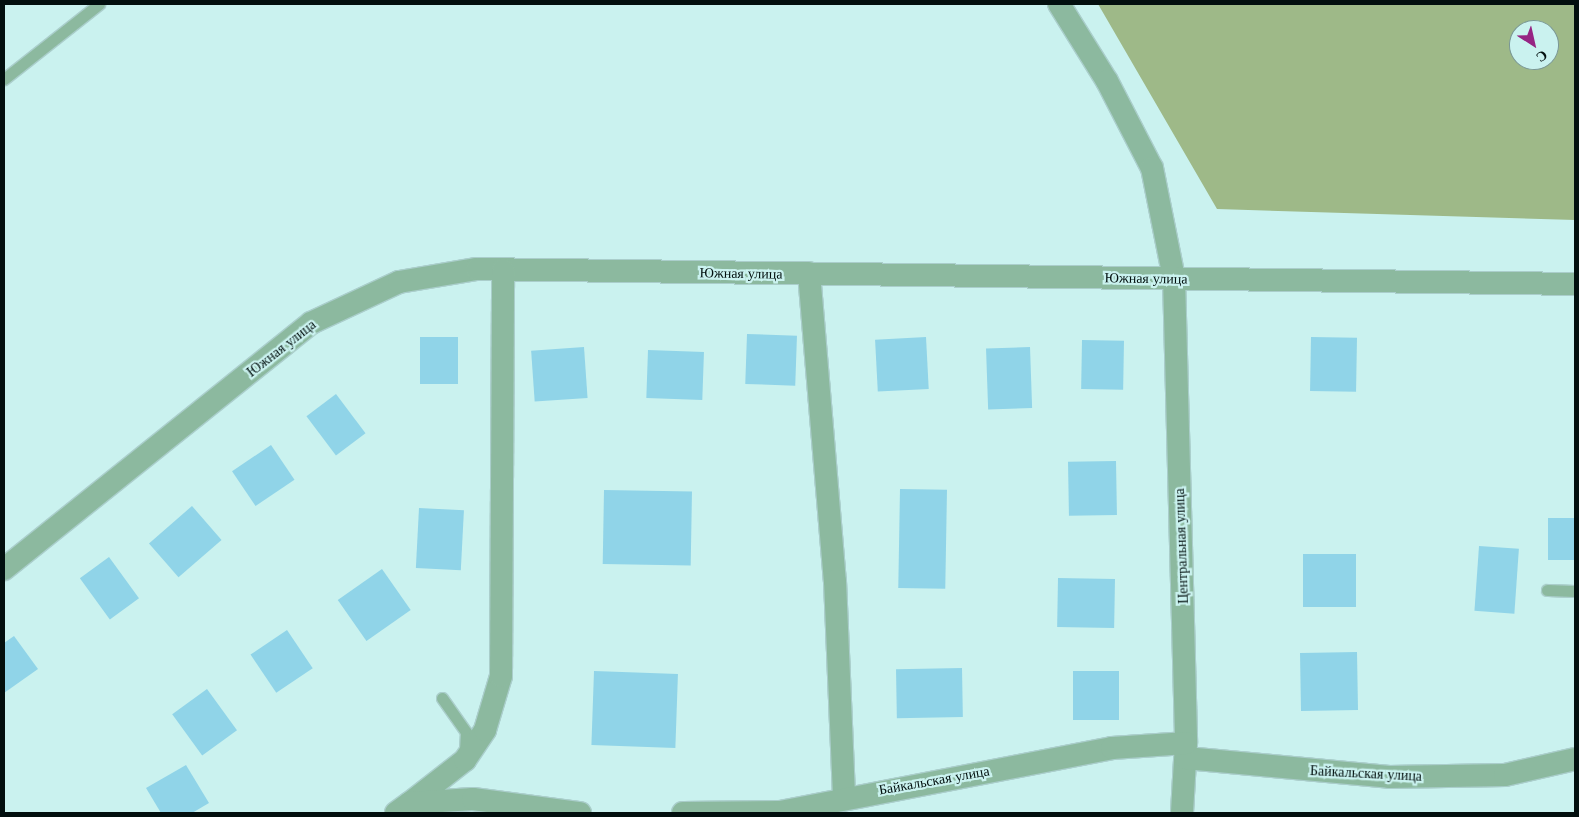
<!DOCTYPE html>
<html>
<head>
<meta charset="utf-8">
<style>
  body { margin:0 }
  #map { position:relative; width:1579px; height:817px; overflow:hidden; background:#caf2ef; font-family:"Libre Baskerville",serif }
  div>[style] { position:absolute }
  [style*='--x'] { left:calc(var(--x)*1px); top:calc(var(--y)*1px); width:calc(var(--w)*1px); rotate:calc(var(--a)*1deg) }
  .forest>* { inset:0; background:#9eb988 }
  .building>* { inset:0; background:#90d4e8; transform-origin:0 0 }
  .roads { filter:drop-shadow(1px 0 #aacecb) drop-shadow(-1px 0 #aacecb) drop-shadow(0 1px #aacecb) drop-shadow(0 -1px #aacecb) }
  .lane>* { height:11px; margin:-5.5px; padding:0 5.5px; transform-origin:5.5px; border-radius:5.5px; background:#8cb99f }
  .street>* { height:22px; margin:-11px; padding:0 11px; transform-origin:11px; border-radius:11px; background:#8cb99f }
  span { translate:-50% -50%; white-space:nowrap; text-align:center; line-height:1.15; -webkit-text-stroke:4.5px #caf2ef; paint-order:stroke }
  .street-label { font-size:14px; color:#020f0e }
  .frame { position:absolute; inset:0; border:5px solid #020f0e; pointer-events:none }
  .north { position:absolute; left:1509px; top:20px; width:50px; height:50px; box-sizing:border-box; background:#caf2ef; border:1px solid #7a9795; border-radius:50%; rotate:145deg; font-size:14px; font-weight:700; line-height:20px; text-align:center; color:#020f0e }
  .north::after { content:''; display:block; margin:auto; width:18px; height:22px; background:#962583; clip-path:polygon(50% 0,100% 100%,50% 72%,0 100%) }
</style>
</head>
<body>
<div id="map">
  <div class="forest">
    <div style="clip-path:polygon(evenodd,1098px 4px,1575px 4px,1575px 220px,1217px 209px,1098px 4px,1519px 30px,1549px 30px,1549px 60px,1519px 60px,1519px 30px)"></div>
  </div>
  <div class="building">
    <div style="left:747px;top:334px;width:50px;height:50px;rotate:2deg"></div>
    <div style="left:420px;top:337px;width:38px;height:47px"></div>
    <div style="left:926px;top:337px;width:52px;height:51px;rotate:87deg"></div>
    <div style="left:1311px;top:337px;width:46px;height:54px;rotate:1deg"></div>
    <div style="left:1082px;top:340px;width:42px;height:49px;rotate:1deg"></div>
    <div style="left:584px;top:347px;width:51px;height:53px;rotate:86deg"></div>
    <div style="left:1030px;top:347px;width:61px;height:44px;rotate:88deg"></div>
    <div style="left:648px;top:350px;width:56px;height:48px;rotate:2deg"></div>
    <div style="left:336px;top:394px;width:49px;height:37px;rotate:53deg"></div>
    <div style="left:271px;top:445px;width:42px;height:47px;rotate:56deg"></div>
    <div style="left:1116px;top:461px;width:54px;height:48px;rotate:89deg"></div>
    <div style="left:900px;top:489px;width:47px;height:99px;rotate:1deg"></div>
    <div style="left:604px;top:490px;width:88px;height:74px;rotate:1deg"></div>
    <div style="left:192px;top:506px;width:45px;height:57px;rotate:49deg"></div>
    <div style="left:419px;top:508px;width:45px;height:60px;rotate:3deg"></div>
    <div style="left:1548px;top:518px;width:27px;height:42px"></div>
    <div style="left:1479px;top:546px;width:40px;height:65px;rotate:4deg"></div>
    <div style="left:1356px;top:554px;width:53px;height:53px;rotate:90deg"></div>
    <div style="left:109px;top:557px;width:51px;height:36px;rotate:54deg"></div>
    <div style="left:382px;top:569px;width:50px;height:54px;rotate:55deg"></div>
    <div style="left:1058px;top:578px;width:57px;height:49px;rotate:1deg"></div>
    <div style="left:287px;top:630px;width:46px;height:44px;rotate:56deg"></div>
    <div style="clip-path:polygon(14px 636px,38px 669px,4px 693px,4px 643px)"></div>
    <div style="left:1357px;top:652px;width:58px;height:57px;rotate:89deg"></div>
    <div style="left:962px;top:668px;width:49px;height:66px;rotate:89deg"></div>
    <div style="left:594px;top:671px;width:84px;height:74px;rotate:2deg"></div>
    <div style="left:1073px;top:671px;width:46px;height:49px"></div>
    <div style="left:207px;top:689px;width:51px;height:43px;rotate:54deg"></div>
    <div style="clip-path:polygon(186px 765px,209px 803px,192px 813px,161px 813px,146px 788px)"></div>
  </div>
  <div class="roads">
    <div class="lane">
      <div style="--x:4;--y:79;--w:121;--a:-38.3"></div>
      <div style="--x:1547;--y:590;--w:28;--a:2"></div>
      <div style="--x:442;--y:698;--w:42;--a:54.8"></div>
      <div style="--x:466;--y:732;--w:21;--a:93"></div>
    </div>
    <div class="street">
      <div style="--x:1059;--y:4;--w:91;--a:58.1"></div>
      <div style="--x:1107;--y:81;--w:98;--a:62.7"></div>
      <div style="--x:1152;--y:168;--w:112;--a:78.7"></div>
      <div style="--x:1174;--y:278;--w:465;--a:88.5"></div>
      <div style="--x:1186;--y:743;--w:70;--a:93.3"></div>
      <div style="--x:809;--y:273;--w:309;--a:85.2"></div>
      <div style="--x:835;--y:581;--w:215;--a:87.6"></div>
      <div style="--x:4;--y:569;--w:393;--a:-38.7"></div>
      <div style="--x:311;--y:323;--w:97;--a:-25"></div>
      <div style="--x:399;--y:282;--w:79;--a:-9.5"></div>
      <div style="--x:477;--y:269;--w:1098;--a:0.78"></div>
      <div style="--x:1186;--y:758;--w:204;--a:5.3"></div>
      <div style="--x:1389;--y:777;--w:116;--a:-1"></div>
      <div style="--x:1505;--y:775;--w:72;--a:-12.9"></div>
      <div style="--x:410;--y:803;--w:70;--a:-38"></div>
      <div style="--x:465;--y:760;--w:36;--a:-56"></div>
      <div style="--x:485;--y:730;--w:56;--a:-73.5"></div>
      <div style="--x:501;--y:676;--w:406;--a:-89.7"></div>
      <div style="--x:396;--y:813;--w:17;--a:-36"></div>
      <div style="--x:410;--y:803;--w:63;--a:-3.6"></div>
      <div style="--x:473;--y:799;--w:108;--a:7.5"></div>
      <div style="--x:683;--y:813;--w:97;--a:-0.6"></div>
      <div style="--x:780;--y:812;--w:338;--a:-10.9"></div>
      <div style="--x:1112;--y:748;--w:74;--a:-3.9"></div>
    </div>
  </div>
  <div class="street-label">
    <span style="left:741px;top:273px;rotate:1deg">Южная улица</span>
    <span style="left:1146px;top:278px;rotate:1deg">Южная улица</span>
    <span style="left:281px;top:348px;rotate:-38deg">Южная улица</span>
    <span style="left:1181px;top:546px;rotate:-92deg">Центральная улица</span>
    <span style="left:1366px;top:773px;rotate:3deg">Байкальская улица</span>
    <span style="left:934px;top:780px;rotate:-10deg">Байкальская улица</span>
  </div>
  <div class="frame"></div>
  <div class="north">С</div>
</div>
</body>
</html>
